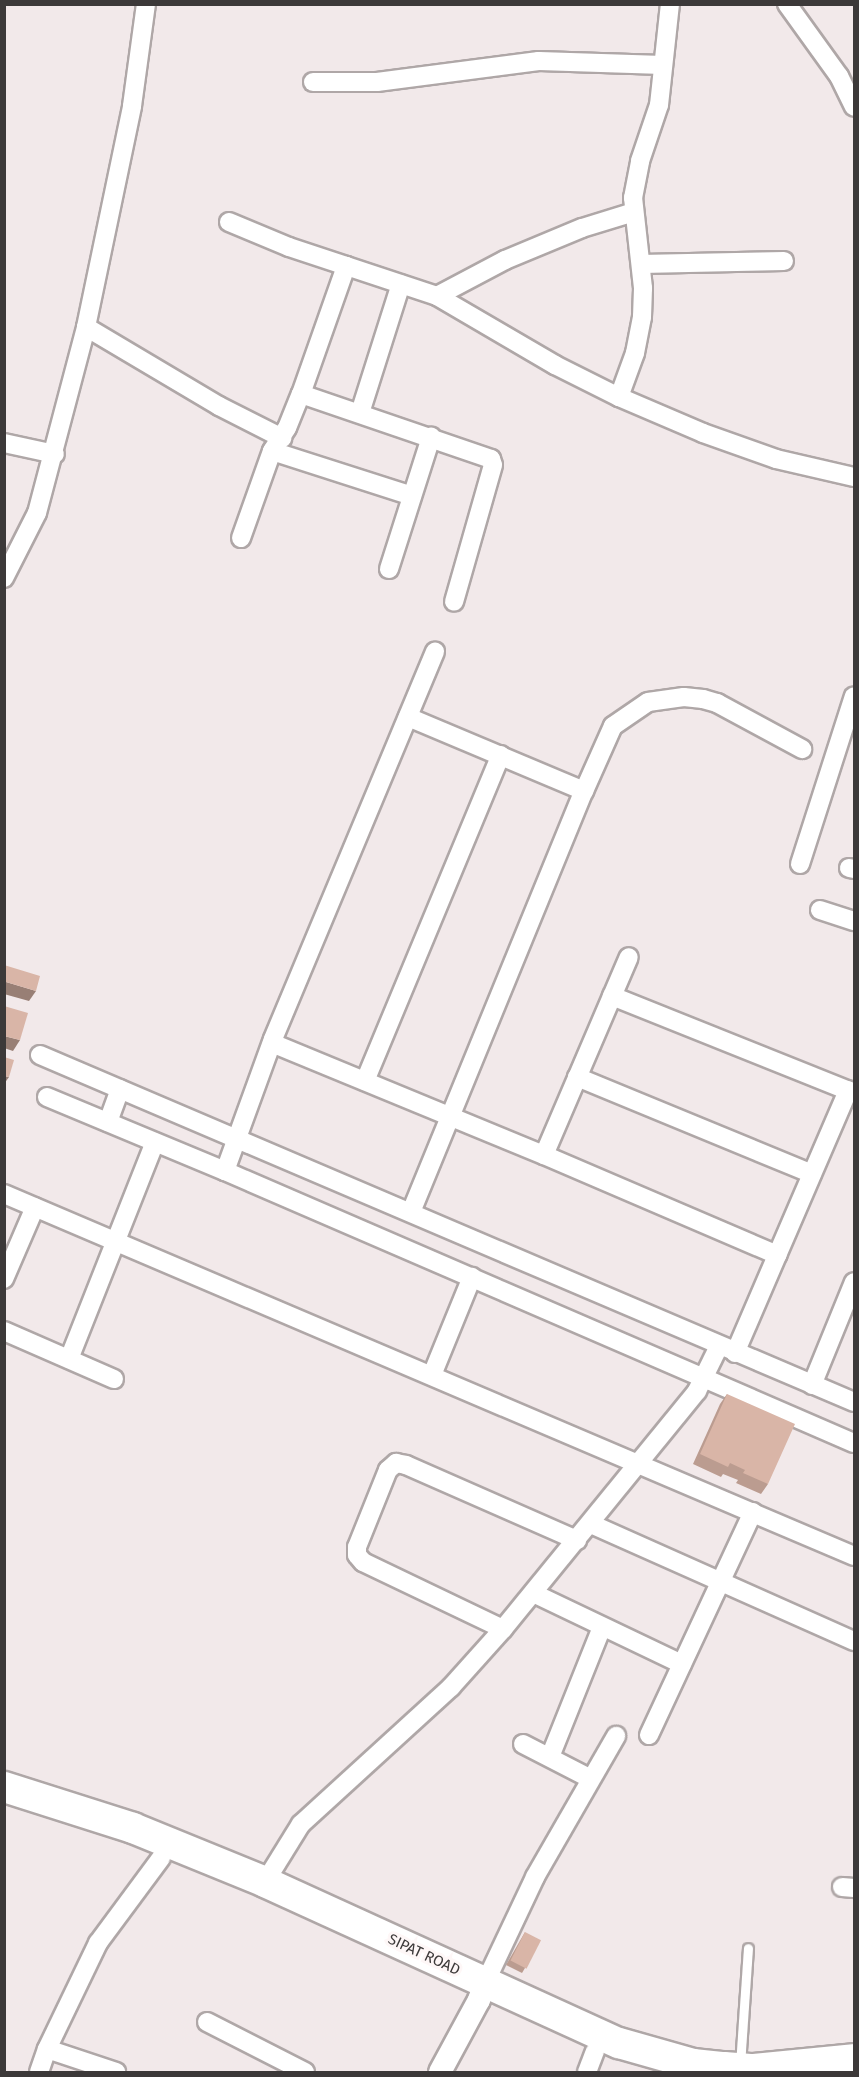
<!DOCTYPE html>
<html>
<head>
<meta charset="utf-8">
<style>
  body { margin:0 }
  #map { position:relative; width:859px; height:2077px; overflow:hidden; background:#f2e9ea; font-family:"Fira Sans",sans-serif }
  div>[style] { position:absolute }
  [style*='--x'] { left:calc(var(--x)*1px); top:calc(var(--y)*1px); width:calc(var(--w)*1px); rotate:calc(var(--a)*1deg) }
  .roads { filter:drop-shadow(2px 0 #afa7a7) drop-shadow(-2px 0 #afa7a7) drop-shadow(0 2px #afa7a7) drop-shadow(0 -2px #afa7a7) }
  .service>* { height:9px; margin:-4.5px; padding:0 4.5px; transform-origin:4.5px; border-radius:4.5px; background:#fff }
  .minor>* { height:18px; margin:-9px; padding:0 9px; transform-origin:9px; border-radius:9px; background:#fff }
  .tertiary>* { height:22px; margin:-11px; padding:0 11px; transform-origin:11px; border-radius:11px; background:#fff }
  .trunk>* { height:30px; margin:-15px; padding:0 15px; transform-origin:15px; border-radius:15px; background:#fff }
  .wall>* { inset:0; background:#bb9c90 }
  .shaded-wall>* { inset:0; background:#987f75 }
  .building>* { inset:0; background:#d9b5a7; transform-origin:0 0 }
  span { translate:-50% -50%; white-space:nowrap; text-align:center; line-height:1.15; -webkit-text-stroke:6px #fef7f7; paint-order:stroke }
  .street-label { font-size:15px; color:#3c3939 }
  .frame { position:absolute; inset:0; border:6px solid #3c3939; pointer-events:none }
</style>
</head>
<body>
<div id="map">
  <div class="roads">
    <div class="service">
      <div style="--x:740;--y:2065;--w:117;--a:-86.1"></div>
    </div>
    <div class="minor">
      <div style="--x:787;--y:4;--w:89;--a:54.2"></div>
      <div style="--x:839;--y:76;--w:34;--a:64"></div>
      <div style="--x:313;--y:82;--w:64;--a:0"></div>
      <div style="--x:377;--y:82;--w:163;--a:-7.4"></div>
      <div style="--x:539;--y:61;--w:124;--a:1.8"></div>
      <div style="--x:229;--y:222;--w:65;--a:22.6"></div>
      <div style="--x:289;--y:247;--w:156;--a:18.3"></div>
      <div style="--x:437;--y:296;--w:137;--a:30.3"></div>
      <div style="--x:555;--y:365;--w:72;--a:26.6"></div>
      <div style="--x:619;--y:397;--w:91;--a:23.2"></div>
      <div style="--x:703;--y:433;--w:77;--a:19.6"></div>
      <div style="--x:776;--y:459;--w:80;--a:13"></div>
      <div style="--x:641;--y:264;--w:143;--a:-1.2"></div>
      <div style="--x:437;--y:296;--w:77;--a:-27.9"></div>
      <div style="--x:505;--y:260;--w:83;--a:-22.6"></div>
      <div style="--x:582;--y:228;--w:54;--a:-17.1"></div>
      <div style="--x:86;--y:327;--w:155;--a:30.7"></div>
      <div style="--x:219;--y:406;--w:71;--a:26.9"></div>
      <div style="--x:301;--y:394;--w:201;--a:18.9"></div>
      <div style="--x:491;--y:459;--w:6;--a:72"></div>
      <div style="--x:493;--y:465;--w:142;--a:105.9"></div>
      <div style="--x:619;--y:397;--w:47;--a:-70"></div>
      <div style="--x:635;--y:353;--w:37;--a:-79"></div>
      <div style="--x:642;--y:317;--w:29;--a:-88"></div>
      <div style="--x:643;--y:288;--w:91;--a:-96.3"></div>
      <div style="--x:633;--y:198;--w:38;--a:-79"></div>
      <div style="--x:640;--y:161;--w:59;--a:-71.3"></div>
      <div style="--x:659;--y:105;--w:102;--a:-83.8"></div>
      <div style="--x:360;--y:413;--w:135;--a:-72.4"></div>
      <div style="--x:4;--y:443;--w:52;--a:12.2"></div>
      <div style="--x:272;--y:451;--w:147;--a:17.8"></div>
      <div style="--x:241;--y:538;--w:92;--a:-70.4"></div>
      <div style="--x:272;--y:451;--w:27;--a:-57"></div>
      <div style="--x:287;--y:428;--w:37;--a:-68"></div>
      <div style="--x:301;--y:394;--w:136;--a:-70.6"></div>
      <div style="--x:389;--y:569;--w:139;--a:-72.3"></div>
      <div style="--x:4;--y:578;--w:73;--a:-63.1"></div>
      <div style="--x:37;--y:513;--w:192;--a:-75.2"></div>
      <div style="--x:86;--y:327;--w:226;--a:-78.2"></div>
      <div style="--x:132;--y:106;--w:103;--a:-82.2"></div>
      <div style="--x:408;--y:717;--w:191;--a:22.8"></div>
      <div style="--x:800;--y:864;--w:176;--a:-72.2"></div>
      <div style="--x:849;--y:868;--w:5;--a:11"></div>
      <div style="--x:820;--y:910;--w:36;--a:18"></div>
      <div style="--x:612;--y:996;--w:261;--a:21.8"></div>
      <div style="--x:272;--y:1043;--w:294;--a:22.4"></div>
      <div style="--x:544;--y:1155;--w:254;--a:23.2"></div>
      <div style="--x:40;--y:1055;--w:885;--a:23.09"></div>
      <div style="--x:577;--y:1077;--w:254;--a:22.4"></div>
      <div style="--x:365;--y:1081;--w:353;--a:-67.4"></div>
      <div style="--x:47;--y:1097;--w:193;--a:22.6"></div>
      <div style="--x:225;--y:1171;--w:685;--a:23.39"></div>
      <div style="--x:108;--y:1122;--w:35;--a:-70"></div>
      <div style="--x:544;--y:1155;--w:215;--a:-66.8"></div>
      <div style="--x:225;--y:1171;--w:140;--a:-70"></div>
      <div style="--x:273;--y:1039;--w:420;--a:-67.3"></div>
      <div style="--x:4;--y:1194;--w:924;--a:23.07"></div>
      <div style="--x:411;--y:1212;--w:455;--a:-67.7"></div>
      <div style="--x:584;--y:791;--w:71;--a:-66"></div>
      <div style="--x:613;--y:726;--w:42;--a:-34.4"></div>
      <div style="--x:648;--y:702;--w:36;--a:-8"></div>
      <div style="--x:684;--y:697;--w:19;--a:6"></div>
      <div style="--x:703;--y:699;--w:15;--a:16"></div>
      <div style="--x:717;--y:703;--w:97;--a:28.4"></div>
      <div style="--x:4;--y:1279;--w:78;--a:-66.7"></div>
      <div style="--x:4;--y:1331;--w:120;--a:23.6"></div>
      <div style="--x:735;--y:1353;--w:286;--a:-66.7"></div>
      <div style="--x:69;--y:1359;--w:233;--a:-68.4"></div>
      <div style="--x:432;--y:1375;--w:106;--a:-67.8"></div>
      <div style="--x:812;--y:1385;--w:111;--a:-67.8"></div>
      <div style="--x:591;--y:1524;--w:288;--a:24"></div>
      <div style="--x:533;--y:1593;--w:165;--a:25.5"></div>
      <div style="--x:503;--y:1629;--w:155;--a:-154.4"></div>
      <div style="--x:363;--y:1562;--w:9;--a:-131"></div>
      <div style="--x:357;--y:1555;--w:8;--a:-90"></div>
      <div style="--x:357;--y:1547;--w:83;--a:-68.1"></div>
      <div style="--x:388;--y:1470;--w:11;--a:-41"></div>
      <div style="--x:396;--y:1463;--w:10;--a:11"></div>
      <div style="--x:406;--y:1465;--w:187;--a:23.7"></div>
      <div style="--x:649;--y:1735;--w:246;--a:-65"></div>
      <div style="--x:523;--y:1744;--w:76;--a:27.2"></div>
      <div style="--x:550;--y:1757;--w:140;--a:-68.2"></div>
      <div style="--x:265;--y:1882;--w:68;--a:-58.2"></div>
      <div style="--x:301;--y:1824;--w:203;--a:-42.4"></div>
      <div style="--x:451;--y:1687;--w:78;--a:-48.1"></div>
      <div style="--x:503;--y:1629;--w:307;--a:-50.8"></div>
      <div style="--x:697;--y:1391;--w:50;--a:-63.9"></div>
      <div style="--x:842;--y:1887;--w:12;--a:5"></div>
      <div style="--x:485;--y:1983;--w:117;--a:-64.7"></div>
      <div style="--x:535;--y:1877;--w:163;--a:-60.1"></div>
      <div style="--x:207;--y:2022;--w:110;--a:27"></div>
      <div style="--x:47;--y:2049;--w:73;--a:18.4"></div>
      <div style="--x:39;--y:2072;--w:24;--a:-71"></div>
      <div style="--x:47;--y:2049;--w:118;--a:-64.3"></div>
      <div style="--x:98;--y:1943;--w:106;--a:-53.5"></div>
      <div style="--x:587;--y:2072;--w:22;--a:-69"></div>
    </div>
    <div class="tertiary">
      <div style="--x:440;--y:2072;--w:82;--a:-61.6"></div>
      <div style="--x:479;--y:2000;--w:18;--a:-71"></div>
    </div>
    <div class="trunk">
      <div style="--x:4;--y:1787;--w:135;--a:17.6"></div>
      <div style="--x:133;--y:1828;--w:143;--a:22.2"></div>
      <div style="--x:265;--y:1882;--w:389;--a:24.5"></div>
      <div style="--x:619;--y:2043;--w:77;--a:15.8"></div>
      <div style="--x:693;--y:2064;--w:31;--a:6"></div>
      <div style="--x:724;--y:2067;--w:30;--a:4"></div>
      <div style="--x:754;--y:2069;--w:100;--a:-5.7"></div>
    </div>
  </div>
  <div class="wall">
    <div style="clip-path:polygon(727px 1394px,768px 1484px,761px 1494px,736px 1483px,738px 1480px,723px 1474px,721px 1477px,693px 1464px,720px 1404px)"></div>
    <div style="clip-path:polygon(525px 1932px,525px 1968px,522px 1973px,506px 1965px)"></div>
  </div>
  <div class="shaded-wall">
    <div style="clip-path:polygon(6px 982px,36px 991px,29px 1001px,4px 994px,4px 983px)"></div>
    <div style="clip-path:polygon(4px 1036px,20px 1040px,13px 1051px,4px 1048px)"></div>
    <div style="clip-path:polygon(4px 1076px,9px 1077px,4px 1084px)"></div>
  </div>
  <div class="building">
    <div style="clip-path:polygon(4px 965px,40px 976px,36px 991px,6px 982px,4px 986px)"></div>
    <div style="clip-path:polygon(4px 1006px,28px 1013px,20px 1040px,4px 1036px)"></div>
    <div style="clip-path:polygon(4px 1057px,14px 1060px,9px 1077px,4px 1076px)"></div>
    <div style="clip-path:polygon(727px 1394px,795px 1424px,768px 1484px,743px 1473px,745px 1470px,730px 1463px,728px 1467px,700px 1454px)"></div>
    <div style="left:525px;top:1932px;width:18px;height:32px;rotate:27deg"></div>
  </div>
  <div class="street-label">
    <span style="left:424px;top:1955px;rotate:25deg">SIPAT ROAD</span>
  </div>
  <div class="frame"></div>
</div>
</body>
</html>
